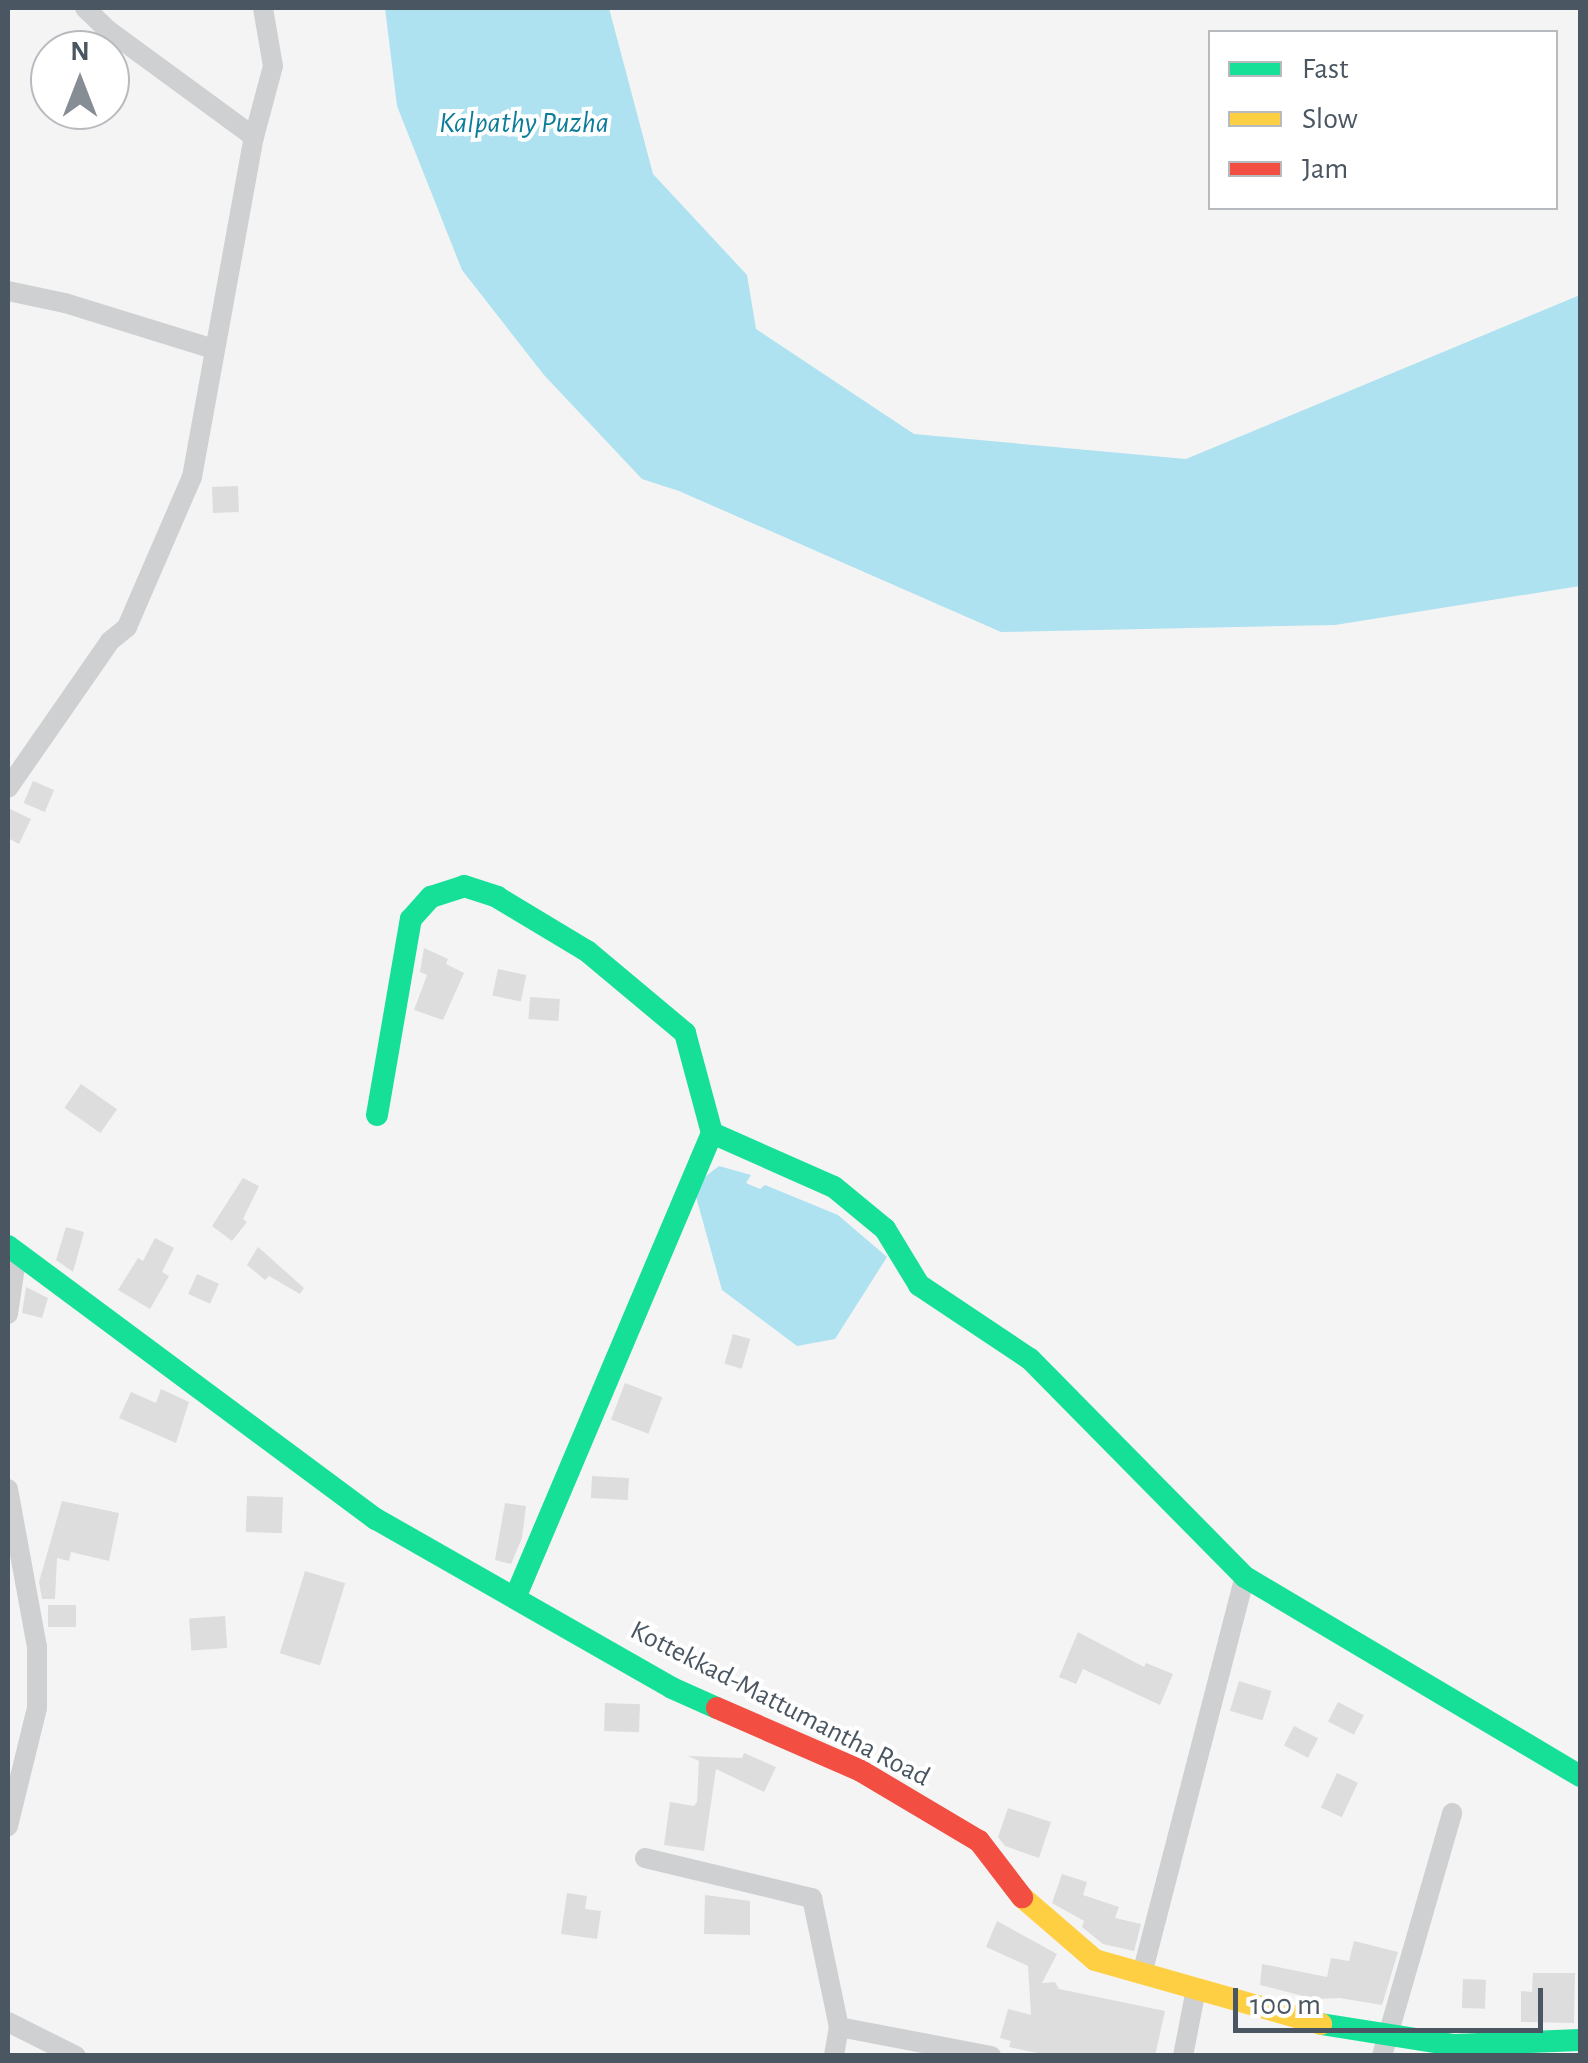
<!DOCTYPE html>
<html>
<head>
<meta charset="utf-8">
<style>
  body { margin:0 }
  #map { position:relative; width:1588px; height:2063px; overflow:hidden; background:#f4f4f4; font-family:"Alegreya Sans",sans-serif }
  div>[style] { position:absolute }
  [style*='--x'] { left:calc(var(--x)*1px); top:calc(var(--y)*1px); width:calc(var(--w)*1px); rotate:calc(var(--a)*1deg) }
  .water>* { inset:0; background:#aee2f0 }
  .building>* { inset:0; background:#ddddde; transform-origin:0 0 }
  .street>* { height:20px; margin:-10px; padding:0 10px; transform-origin:10px; border-radius:10px; background:#ced0d2 }
  .fast>* { height:22px; margin:-11px; padding:0 11px; transform-origin:11px; border-radius:11px; background:#16e098 }
  .slow>* { height:22px; margin:-11px; padding:0 11px; transform-origin:11px; border-radius:11px; background:#ffcf43 }
  .jam>* { height:22px; margin:-11px; padding:0 11px; transform-origin:11px; border-radius:11px; background:#f24e42 }
  span { translate:-50% -50%; white-space:nowrap; text-align:center; line-height:1.15; -webkit-text-stroke:8px #fff; paint-order:stroke }
  .street-label { font-size:28px; color:#4a5661 }
  .water-label { font-size:30px; color:#0c7c9b; font-style:italic }
  .frame { position:absolute; inset:0; border:10px solid #4a5661; pointer-events:none }
  .legend { position:absolute; left:1208px; top:30px; width:350px; height:180px; box-sizing:border-box; background:#fff; border:2px solid #b7bbc0; margin:0; padding:12px 18px; list-style:none; font-size:30px; color:#4a5661 }
  .legend li { display:flex; align-items:center; gap:20px; height:50px }
  .legend b { width:50px; border:2px solid #b7bbc0 }
  .north { position:absolute; left:30px; top:30px; width:100px; height:100px; box-sizing:border-box; background:#fff; border:2px solid #b7bbc0; border-radius:50%; rotate:0deg; font-size:28px; font-weight:700; line-height:40px; text-align:center; color:#4a5661 }
  .north::after { content:''; display:block; margin:auto; width:35px; height:45px; background:#868d94; clip-path:polygon(50% 0,100% 100%,50% 72%,0 100%) }
  .scale { position:absolute; left:1233px; top:1988px; width:310px; height:45px; box-sizing:border-box; border:5px solid #4a5661; border-top:0; padding-left:12px; font-size:30px; line-height:35px; white-space:nowrap; color:#4a5661; -webkit-text-stroke:8px #fff; paint-order:stroke }
</style>
</head>
<body>
<div id="map">
  <div class="water">
    <div style="clip-path:polygon(385px 8px,609px 8px,653px 174px,747px 275px,756px 329px,914px 434px,1186px 459px,1580px 295px,1580px 586px,1335px 625px,1001px 632px,679px 491px,642px 479px,544px 375px,462px 270px,397px 106px)"></div>
    <div style="clip-path:polygon(719px 1166px,751px 1175px,746px 1183px,760px 1189px,765px 1185px,838px 1215px,887px 1257px,835px 1339px,797px 1346px,722px 1290px,693px 1186px)"></div>
  </div>
  <div class="building">
    <div style="left:238px;top:486px;width:26px;height:26px;rotate:88deg"></div>
    <div style="left:33px;top:781px;width:23px;height:24px;rotate:23deg"></div>
    <div style="clip-path:polygon(8px 808px,31px 819px,19px 844px,8px 838px)"></div>
    <div style="clip-path:polygon(424px 948px,448px 959px,446px 964px,464px 973px,443px 1020px,414px 1010px,427px 975px,420px 972px)"></div>
    <div style="left:498px;top:969px;width:29px;height:27px;rotate:12deg"></div>
    <div style="left:530px;top:997px;width:30px;height:22px;rotate:4deg"></div>
    <div style="left:81px;top:1084px;width:44px;height:29px;rotate:35deg"></div>
    <div style="clip-path:polygon(243px 1178px,259px 1186px,243px 1219px,247px 1222px,232px 1241px,212px 1226px)"></div>
    <div style="clip-path:polygon(66px 1227px,84px 1232px,73px 1272px,56px 1260px)"></div>
    <div style="clip-path:polygon(155px 1238px,174px 1248px,162px 1272px,169px 1276px,150px 1309px,118px 1290px,138px 1258px,143px 1261px)"></div>
    <div style="clip-path:polygon(258px 1247px,304px 1288px,300px 1294px,269px 1276px,265px 1280px,247px 1265px)"></div>
    <div style="left:197px;top:1274px;width:24px;height:22px;rotate:24deg"></div>
    <div style="clip-path:polygon(26px 1287px,48px 1298px,42px 1318px,22px 1313px)"></div>
    <div style="left:733px;top:1334px;width:18px;height:31px;rotate:16deg"></div>
    <div style="left:625px;top:1383px;width:40px;height:39px;rotate:21deg"></div>
    <div style="clip-path:polygon(161px 1389px,189px 1402px,176px 1443px,119px 1418px,131px 1392px,156px 1403px)"></div>
    <div style="left:592px;top:1476px;width:37px;height:22px;rotate:3deg"></div>
    <div style="left:247px;top:1496px;width:36px;height:36px;rotate:2deg"></div>
    <div style="clip-path:polygon(62px 1501px,119px 1513px,109px 1561px,71px 1552px,69px 1561px,57px 1558px,55px 1599px,42px 1599px,39px 1582px)"></div>
    <div style="clip-path:polygon(505px 1503px,526px 1506px,522px 1538px,511px 1564px,495px 1560px)"></div>
    <div style="left:305px;top:1571px;width:42px;height:86px;rotate:17deg"></div>
    <div style="left:76px;top:1605px;width:22px;height:28px;rotate:90deg"></div>
    <div style="left:225px;top:1616px;width:32px;height:36px;rotate:86deg"></div>
    <div style="clip-path:polygon(1078px 1632px,1144px 1667px,1146px 1663px,1173px 1674px,1160px 1705px,1083px 1669px,1076px 1684px,1059px 1677px)"></div>
    <div style="left:1239px;top:1681px;width:34px;height:31px;rotate:17deg"></div>
    <div style="left:1338px;top:1702px;width:29px;height:22px;rotate:27deg"></div>
    <div style="left:605px;top:1703px;width:35px;height:28px;rotate:2deg"></div>
    <div style="left:1294px;top:1726px;width:27px;height:22px;rotate:27deg"></div>
    <div style="clip-path:polygon(744px 1753px,776px 1767px,764px 1792px,716px 1769px,704px 1851px,664px 1845px,670px 1802px,694px 1806px,697px 1802px,699px 1761px,688px 1756px,742px 1758px)"></div>
    <div style="left:1337px;top:1773px;width:23px;height:38px;rotate:25deg"></div>
    <div style="clip-path:polygon(1008px 1808px,1051px 1822px,1039px 1858px,1005px 1846px,998px 1837px)"></div>
    <div style="clip-path:polygon(1062px 1874px,1087px 1882px,1083px 1895px,1119px 1907px,1115px 1918px,1141px 1924px,1134px 1951px,1103px 1944px,1082px 1927px,1084px 1921px,1052px 1903px)"></div>
    <div style="clip-path:polygon(567px 1893px,587px 1896px,585px 1909px,601px 1911px,597px 1939px,561px 1934px)"></div>
    <div style="clip-path:polygon(705px 1895px,750px 1901px,750px 1935px,704px 1934px)"></div>
    <div style="clip-path:polygon(997px 1921px,1057px 1954px,1042px 1983px,1055px 1982px,1059px 1989px,1165px 2011px,1155px 2056px,1051px 2056px,1009px 2047px,1011px 2041px,1000px 2038px,1008px 2009px,1031px 2015px,1028px 1966px,986px 1947px)"></div>
    <div style="clip-path:polygon(1354px 1941px,1398px 1952px,1382px 2005px,1340px 1998px,1315px 1999px,1260px 1985px,1262px 1964px,1327px 1977px,1331px 1958px,1349px 1961px)"></div>
    <div style="clip-path:polygon(1533px 1973px,1575px 1973px,1574px 2023px,1521px 2022px,1521px 1991px,1532px 1992px)"></div>
    <div style="left:1463px;top:1979px;width:23px;height:29px;rotate:2deg"></div>
  </div>
  <div class="street">
    <div style="--x:85;--y:8;--w:32;--a:44"></div>
    <div style="--x:108;--y:30;--w:181;--a:36.2"></div>
    <div style="--x:8;--y:291;--w:58;--a:11.9"></div>
    <div style="--x:65;--y:303;--w:156;--a:17.2"></div>
    <div style="--x:8;--y:788;--w:179;--a:-55.2"></div>
    <div style="--x:110;--y:641;--w:22;--a:-39"></div>
    <div style="--x:127;--y:627;--w:163;--a:-66.6"></div>
    <div style="--x:192;--y:477;--w:346;--a:-79.7"></div>
    <div style="--x:254;--y:137;--w:73;--a:-75"></div>
    <div style="--x:273;--y:66;--w:59;--a:-99.8"></div>
    <div style="--x:8;--y:1314;--w:62;--a:-81.6"></div>
    <div style="--x:8;--y:1489;--w:161;--a:79.6"></div>
    <div style="--x:37;--y:1647;--w:61;--a:90"></div>
    <div style="--x:37;--y:1708;--w:122;--a:103.8"></div>
    <div style="--x:645;--y:1858;--w:172;--a:13.5"></div>
    <div style="--x:812;--y:1898;--w:132;--a:78.2"></div>
    <div style="--x:839;--y:2027;--w:29;--a:100"></div>
    <div style="--x:1142;--y:1974;--w:410;--a:-75.5"></div>
    <div style="--x:8;--y:2022;--w:76;--a:26.6"></div>
    <div style="--x:839;--y:2027;--w:155;--a:10.8"></div>
    <div style="--x:1183;--y:2056;--w:68;--a:-79"></div>
    <div style="--x:1382;--y:2056;--w:253;--a:-73.9"></div>
  </div>
  <div class="fast">
    <div style="--x:377;--y:1115;--w:199;--a:-80.2"></div>
    <div style="--x:411;--y:919;--w:30;--a:-48"></div>
    <div style="--x:431;--y:897;--w:35;--a:-18"></div>
    <div style="--x:464;--y:886;--w:35;--a:18"></div>
    <div style="--x:497;--y:897;--w:105;--a:31"></div>
    <div style="--x:587;--y:951;--w:128;--a:39.9"></div>
    <div style="--x:685;--y:1033;--w:104;--a:74.9"></div>
    <div style="--x:712;--y:1133;--w:505;--a:112.96"></div>
    <div style="--x:712;--y:1133;--w:133;--a:23.9"></div>
    <div style="--x:834;--y:1187;--w:66;--a:39.5"></div>
    <div style="--x:885;--y:1229;--w:66;--a:58.7"></div>
    <div style="--x:919;--y:1285;--w:133;--a:33.7"></div>
    <div style="--x:1030;--y:1359;--w:306;--a:45.4"></div>
    <div style="--x:1245;--y:1577;--w:390;--a:30.7"></div>
    <div style="--x:8;--y:1246;--w:458;--a:36.6"></div>
    <div style="--x:376;--y:1519;--w:341;--a:29.7"></div>
    <div style="--x:672;--y:1688;--w:49;--a:24"></div>
    <div style="--x:1321;--y:2024;--w:135;--a:9"></div>
    <div style="--x:1454;--y:2045;--w:126;--a:-2.3"></div>
  </div>
  <div class="slow">
    <div style="--x:1022;--y:1897;--w:96;--a:40.8"></div>
    <div style="--x:1095;--y:1960;--w:235;--a:15.8"></div>
  </div>
  <div class="jam">
    <div style="--x:717;--y:1708;--w:157;--a:23.6"></div>
    <div style="--x:861;--y:1771;--w:137;--a:30.7"></div>
    <div style="--x:979;--y:1841;--w:71;--a:52.5"></div>
  </div>
  <div class="street-label">
    <span style="left:780px;top:1704px;rotate:27deg">Kottekkad-Mattumantha Road</span>
  </div>
  <div class="water-label">
    <span style="left:524px;top:123px">Kalpathy Puzha</span>
  </div>
  <div class="frame"></div>
  <ul class="legend">
  <li><b style="height:12px;background:#16e098"></b>Fast</li>
  <li><b style="height:12px;background:#ffcf43"></b>Slow</li>
  <li><b style="height:12px;background:#f24e42"></b>Jam</li>
  </ul>
  <div class="north">N</div>
  <div class="scale">100 m</div>
</div>
</body>
</html>
